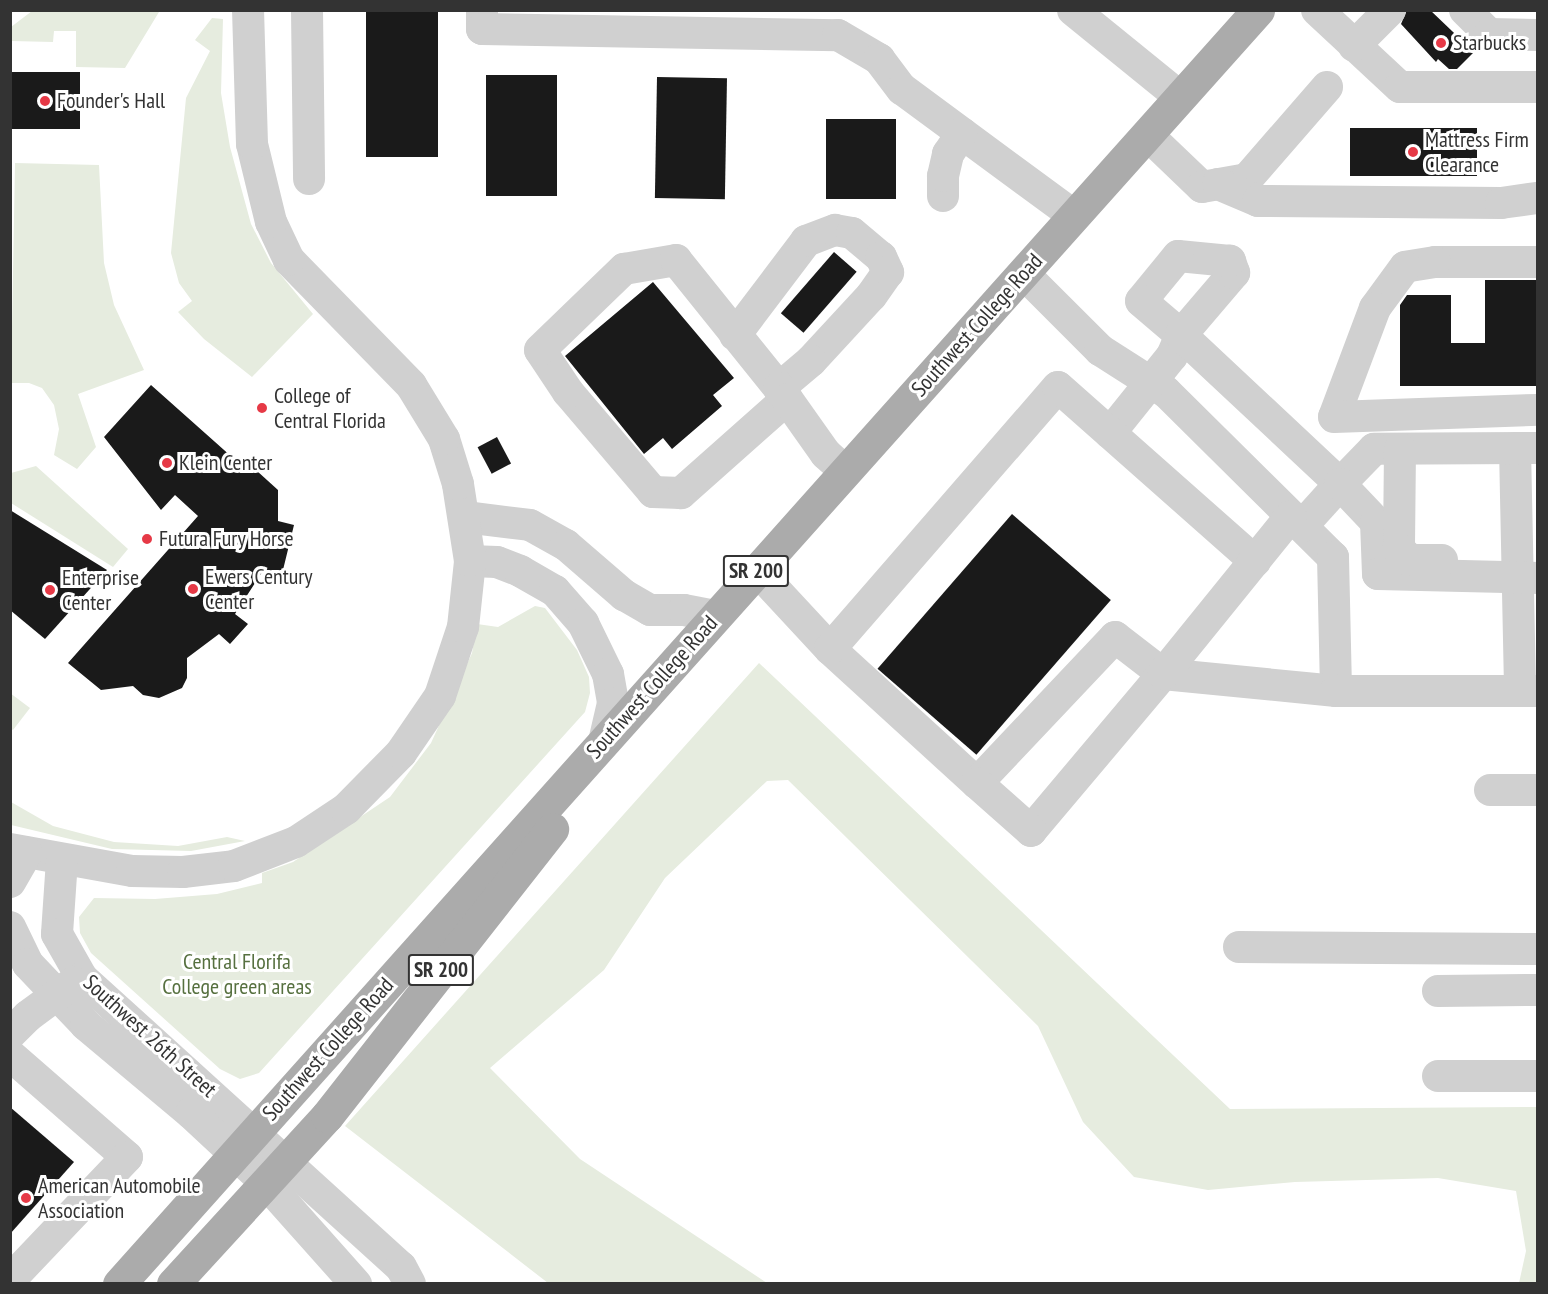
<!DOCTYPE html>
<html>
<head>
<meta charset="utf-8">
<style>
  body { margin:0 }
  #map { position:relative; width:1548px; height:1294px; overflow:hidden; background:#fff; font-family:"PT Sans Narrow",sans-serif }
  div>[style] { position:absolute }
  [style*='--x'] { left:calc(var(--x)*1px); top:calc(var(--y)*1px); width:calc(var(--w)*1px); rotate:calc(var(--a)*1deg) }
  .green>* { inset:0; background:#e6ecdf }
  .building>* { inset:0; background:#1a1a1a; transform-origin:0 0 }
  .minor>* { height:32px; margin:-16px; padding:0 16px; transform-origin:16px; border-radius:16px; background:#d0d0d0 }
  .major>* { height:33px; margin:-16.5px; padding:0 16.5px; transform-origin:16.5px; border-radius:16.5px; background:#ababab }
  .dots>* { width:16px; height:16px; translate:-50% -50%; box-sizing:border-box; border:3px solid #fff; border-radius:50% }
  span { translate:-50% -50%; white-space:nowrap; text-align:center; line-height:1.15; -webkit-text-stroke:6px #fff; paint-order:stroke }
  .shield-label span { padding:2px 4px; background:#fff; border:2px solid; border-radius:4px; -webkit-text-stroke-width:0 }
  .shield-label { font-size:21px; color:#333; font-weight:700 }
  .poi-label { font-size:22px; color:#333 }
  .left { translate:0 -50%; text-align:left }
  .street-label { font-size:22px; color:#333 }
  .park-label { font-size:22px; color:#56703f }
  .frame { position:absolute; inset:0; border:12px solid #333; pointer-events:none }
</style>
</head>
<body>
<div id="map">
  <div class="green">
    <div style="clip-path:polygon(32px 11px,159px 10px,159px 12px,125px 68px,76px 67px,76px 31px,54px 31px,53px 42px,11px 41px,11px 27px)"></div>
    <div style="clip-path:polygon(212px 18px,223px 19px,221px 93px,230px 147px,251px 224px,271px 263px,313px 314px,252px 377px,204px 339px,178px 312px,192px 301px,179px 283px,171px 253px,186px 98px,210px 51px,195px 40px)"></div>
    <div style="clip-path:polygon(15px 163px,99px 165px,104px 263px,114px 305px,144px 370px,78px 394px,96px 447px,77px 469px,54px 455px,59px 429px,54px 405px,42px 388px,29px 383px,11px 383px)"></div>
    <div style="clip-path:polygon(36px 466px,128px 549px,113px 567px,11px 503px,11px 473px)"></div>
    <div style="clip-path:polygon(535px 606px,545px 608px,577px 650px,589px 677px,590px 693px,585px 712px,259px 1073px,240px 1079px,220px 1069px,91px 953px,80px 933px,79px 917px,94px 898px,155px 899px,217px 894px,262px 883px,262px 873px,293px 862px,390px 797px,431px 743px,472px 653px,477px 624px,498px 627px)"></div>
    <div style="clip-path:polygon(759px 663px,1230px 1109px,1537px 1107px,1537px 1283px,1519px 1283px,1526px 1251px,1516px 1191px,1438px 1178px,1295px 1182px,1208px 1190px,1134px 1177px,1083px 1122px,1038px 1026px,788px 780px,767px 781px,665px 878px,604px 970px,490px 1068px,580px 1159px,767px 1283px,548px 1283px,345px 1126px)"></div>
    <div style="clip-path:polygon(10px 693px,30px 708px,13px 730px,11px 729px)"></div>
    <div style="clip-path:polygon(11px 802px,53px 826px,114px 842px,178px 846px,227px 837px,245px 841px,191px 851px,112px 849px,11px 825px)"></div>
  </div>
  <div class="building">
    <div style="left:366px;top:10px;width:72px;height:147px"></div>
    <div style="clip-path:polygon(1407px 10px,1430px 10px,1474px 52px,1457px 69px,1449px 69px,1438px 59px,1436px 62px,1401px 24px)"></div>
    <div style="left:10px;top:72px;width:70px;height:57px"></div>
    <div style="left:486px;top:75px;width:71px;height:121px"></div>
    <div style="left:657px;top:77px;width:70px;height:121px;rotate:1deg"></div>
    <div style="left:826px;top:119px;width:70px;height:80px"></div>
    <div style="left:1350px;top:128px;width:127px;height:48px"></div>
    <div style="left:834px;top:252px;width:30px;height:81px;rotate:41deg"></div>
    <div style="clip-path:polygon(1485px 280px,1538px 280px,1538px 386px,1400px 386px,1400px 305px,1407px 295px,1451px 295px,1451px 343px,1485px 343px)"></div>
    <div style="clip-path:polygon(653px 282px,734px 378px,713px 395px,722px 406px,672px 449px,663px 438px,644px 454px,565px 356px)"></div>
    <div style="clip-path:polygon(151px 385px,242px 466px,246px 461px,278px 490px,278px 521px,294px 525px,282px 574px,264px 569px,235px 614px,248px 624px,230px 644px,219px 634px,187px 658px,187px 678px,182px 688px,159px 698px,143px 695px,133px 686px,101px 690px,68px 663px,198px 516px,175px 495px,161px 510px,104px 437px)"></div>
    <div style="left:497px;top:437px;width:30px;height:22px;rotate:62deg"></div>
    <div style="clip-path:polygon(10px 510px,107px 570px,45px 639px,10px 610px)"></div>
    <div style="left:1012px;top:514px;width:131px;height:205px;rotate:41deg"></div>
    <div style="clip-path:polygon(10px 1107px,74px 1162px,10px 1234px)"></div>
  </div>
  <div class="minor">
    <div style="--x:307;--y:10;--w:169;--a:89.3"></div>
    <div style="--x:482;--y:10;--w:19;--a:90"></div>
    <div style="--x:482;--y:29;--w:356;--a:1"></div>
    <div style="--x:838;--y:35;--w:48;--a:30.3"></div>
    <div style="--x:879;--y:59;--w:38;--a:53"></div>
    <div style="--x:902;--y:89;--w:214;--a:36.4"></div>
    <div style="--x:1073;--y:10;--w:138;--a:39.1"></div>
    <div style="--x:1317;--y:10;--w:113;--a:42.9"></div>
    <div style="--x:1400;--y:87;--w:138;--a:0"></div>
    <div style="--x:1465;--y:10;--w:34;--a:45"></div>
    <div style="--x:1489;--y:34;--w:49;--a:1.2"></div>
    <div style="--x:1354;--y:46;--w:51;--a:-45"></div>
    <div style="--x:1157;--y:144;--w:62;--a:43.7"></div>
    <div style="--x:1202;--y:187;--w:46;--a:-10.1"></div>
    <div style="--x:1247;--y:179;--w:122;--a:-49"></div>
    <div style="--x:1218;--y:184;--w:43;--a:23"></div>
    <div style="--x:1258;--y:201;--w:243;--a:0.5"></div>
    <div style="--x:1501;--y:203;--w:37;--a:-8"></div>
    <div style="--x:943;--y:196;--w:20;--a:-90"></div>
    <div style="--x:943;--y:176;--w:23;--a:-77"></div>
    <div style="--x:948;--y:154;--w:25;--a:-56"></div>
    <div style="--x:1538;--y:262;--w:103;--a:180"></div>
    <div style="--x:1435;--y:262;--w:30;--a:171"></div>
    <div style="--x:1405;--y:267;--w:51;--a:126.2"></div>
    <div style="--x:1375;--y:308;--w:116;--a:110.6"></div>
    <div style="--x:1334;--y:417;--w:204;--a:-2"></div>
    <div style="--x:1033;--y:283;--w:95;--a:45"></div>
    <div style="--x:1100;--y:350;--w:78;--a:32.5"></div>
    <div style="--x:1166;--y:392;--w:235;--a:44.7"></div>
    <div style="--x:1333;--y:557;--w:134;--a:88.7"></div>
    <div style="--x:735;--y:335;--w:118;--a:-52.9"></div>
    <div style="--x:806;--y:241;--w:31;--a:-21"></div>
    <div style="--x:835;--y:230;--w:17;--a:10"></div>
    <div style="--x:852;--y:233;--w:38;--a:40"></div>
    <div style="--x:881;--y:257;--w:17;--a:65"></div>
    <div style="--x:888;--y:272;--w:29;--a:125"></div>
    <div style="--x:871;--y:296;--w:88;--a:132.7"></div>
    <div style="--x:811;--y:361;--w:42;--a:139.8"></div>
    <div style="--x:787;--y:399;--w:142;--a:138.4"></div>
    <div style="--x:681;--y:493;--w:28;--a:-178"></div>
    <div style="--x:653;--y:492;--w:131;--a:-130.4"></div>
    <div style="--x:568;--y:392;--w:50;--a:-123.7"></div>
    <div style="--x:540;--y:350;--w:117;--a:-44"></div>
    <div style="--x:624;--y:269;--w:53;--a:-9.8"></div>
    <div style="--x:676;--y:260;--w:164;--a:51.2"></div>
    <div style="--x:779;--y:388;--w:14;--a:54"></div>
    <div style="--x:787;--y:399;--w:67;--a:54.7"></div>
    <div style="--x:826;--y:454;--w:25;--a:42"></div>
    <div style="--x:1110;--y:433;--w:99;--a:-51.2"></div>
    <div style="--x:1172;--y:356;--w:23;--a:-67"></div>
    <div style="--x:1181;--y:335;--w:82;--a:-49.5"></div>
    <div style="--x:1234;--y:273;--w:13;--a:-108"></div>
    <div style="--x:1230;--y:261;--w:52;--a:-174.5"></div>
    <div style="--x:1178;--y:256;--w:58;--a:129.4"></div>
    <div style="--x:1141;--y:301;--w:52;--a:40.4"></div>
    <div style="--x:1181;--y:335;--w:218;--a:43.1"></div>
    <div style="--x:1340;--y:484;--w:57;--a:132.1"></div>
    <div style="--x:1515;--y:448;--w:243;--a:88.8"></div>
    <div style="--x:1538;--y:448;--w:164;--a:179.7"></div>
    <div style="--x:1374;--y:449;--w:49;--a:134.2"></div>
    <div style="--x:1340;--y:484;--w:52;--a:46.5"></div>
    <div style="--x:1376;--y:522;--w:52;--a:87.8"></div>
    <div style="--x:1378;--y:574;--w:160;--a:1.4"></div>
    <div style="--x:1400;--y:449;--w:100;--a:90.6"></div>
    <div style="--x:1399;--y:549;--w:16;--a:45"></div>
    <div style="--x:1410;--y:560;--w:32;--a:0"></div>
    <div style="--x:465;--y:517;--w:65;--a:7"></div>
    <div style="--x:530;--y:525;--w:41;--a:29.1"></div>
    <div style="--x:566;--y:545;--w:77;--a:40.8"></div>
    <div style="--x:624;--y:595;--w:30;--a:30"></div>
    <div style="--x:650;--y:610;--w:34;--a:0"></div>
    <div style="--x:684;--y:610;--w:33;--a:11"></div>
    <div style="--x:470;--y:561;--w:27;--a:2"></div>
    <div style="--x:497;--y:562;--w:25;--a:21"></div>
    <div style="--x:520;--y:571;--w:40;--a:29.7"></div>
    <div style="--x:555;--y:591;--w:43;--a:48.8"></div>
    <div style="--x:583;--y:623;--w:57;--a:63.9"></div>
    <div style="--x:608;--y:674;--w:29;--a:80"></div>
    <div style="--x:613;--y:703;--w:39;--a:103"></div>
    <div style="--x:766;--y:580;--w:94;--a:47.2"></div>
    <div style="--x:830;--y:649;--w:199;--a:42.4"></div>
    <div style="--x:977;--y:783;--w:201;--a:-46.6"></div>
    <div style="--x:1115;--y:637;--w:61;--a:37.6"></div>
    <div style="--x:1163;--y:674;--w:205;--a:130.1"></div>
    <div style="--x:1031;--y:831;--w:72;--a:-138.4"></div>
    <div style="--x:830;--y:649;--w:347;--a:-49"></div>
    <div style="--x:1058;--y:387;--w:263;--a:41.5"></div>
    <div style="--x:1163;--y:674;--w:174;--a:5.6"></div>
    <div style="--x:1336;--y:691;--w:202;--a:0"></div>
    <div style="--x:1163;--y:674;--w:203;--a:-51"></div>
    <div style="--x:1490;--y:790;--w:48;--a:0"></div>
    <div style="--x:10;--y:849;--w:124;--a:10.2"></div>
    <div style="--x:132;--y:871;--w:51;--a:1.1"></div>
    <div style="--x:183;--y:872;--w:51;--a:-6.7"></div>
    <div style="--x:234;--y:866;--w:66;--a:-21.2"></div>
    <div style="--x:296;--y:842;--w:60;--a:-33.4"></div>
    <div style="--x:346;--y:809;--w:78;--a:-45.5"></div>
    <div style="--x:401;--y:753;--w:69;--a:-55.6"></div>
    <div style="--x:440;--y:696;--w:73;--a:-71.6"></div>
    <div style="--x:463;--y:627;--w:66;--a:-83.9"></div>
    <div style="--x:470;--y:561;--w:78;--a:-98.9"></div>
    <div style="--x:458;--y:484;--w:47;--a:-107.3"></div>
    <div style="--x:444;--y:439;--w:63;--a:-121.4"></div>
    <div style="--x:411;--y:385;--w:175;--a:-134.3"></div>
    <div style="--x:289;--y:260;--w:42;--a:-115.3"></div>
    <div style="--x:271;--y:222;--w:80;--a:-103.7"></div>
    <div style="--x:252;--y:144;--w:134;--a:-91.7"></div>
    <div style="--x:62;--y:860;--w:74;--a:93.9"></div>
    <div style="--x:57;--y:934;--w:51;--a:60.4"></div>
    <div style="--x:82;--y:978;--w:430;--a:42.2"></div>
    <div style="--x:401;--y:1267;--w:19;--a:62"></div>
    <div style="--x:10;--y:882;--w:34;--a:-60"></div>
    <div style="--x:10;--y:927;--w:41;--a:64.1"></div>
    <div style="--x:28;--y:964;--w:84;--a:46.4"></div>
    <div style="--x:86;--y:1025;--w:137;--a:40"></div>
    <div style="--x:191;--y:1113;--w:101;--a:43"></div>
    <div style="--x:265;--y:1182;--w:137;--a:48.3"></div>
    <div style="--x:1239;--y:947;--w:299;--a:0.4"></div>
    <div style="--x:1438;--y:991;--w:100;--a:-0.6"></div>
    <div style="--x:10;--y:1034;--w:25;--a:-45"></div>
    <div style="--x:28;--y:1016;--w:56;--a:-36.3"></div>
    <div style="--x:10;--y:1055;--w:155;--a:41.1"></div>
    <div style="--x:127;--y:1157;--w:170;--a:133.6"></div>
    <div style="--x:1438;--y:1076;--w:100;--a:0"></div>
  </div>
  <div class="major">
    <div style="--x:119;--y:1284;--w:1709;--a:-48.2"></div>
    <div style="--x:173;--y:1284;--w:228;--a:-47.5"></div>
    <div style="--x:327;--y:1116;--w:365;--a:-51.9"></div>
  </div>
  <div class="dots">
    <div style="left:1441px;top:43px;background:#e63946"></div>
    <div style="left:45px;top:101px;background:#e63946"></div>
    <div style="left:1413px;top:152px;background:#e63946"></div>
    <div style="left:262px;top:408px;background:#e63946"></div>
    <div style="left:167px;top:463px;background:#e63946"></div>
    <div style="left:147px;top:539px;background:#e63946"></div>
    <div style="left:193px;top:589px;background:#e63946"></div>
    <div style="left:50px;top:590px;background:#e63946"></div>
    <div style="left:26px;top:1198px;background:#e63946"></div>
  </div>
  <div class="shield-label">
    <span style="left:756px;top:571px">SR 200</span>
    <span style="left:441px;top:970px">SR 200</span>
  </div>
  <div class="poi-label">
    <span class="left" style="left:1453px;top:43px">Starbucks</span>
    <span class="left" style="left:57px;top:101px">Founder's Hall</span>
    <span class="left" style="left:1425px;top:152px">Mattress Firm<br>Clearance</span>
    <span class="left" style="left:274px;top:408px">College of<br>Central Florida</span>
    <span class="left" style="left:179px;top:463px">Klein Center</span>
    <span class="left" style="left:159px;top:539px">Futura Fury Horse</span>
    <span class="left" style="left:205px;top:589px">Ewers Century<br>Center</span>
    <span class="left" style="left:62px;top:590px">Enterprise<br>Center</span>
    <span class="left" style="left:38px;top:1198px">American Automobile<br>Association</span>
  </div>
  <div class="street-label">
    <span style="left:977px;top:325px;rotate:-48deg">Southwest College Road</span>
    <span style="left:652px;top:687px;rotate:-48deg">Southwest College Road</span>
    <span style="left:150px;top:1036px;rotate:42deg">Southwest 26th Street</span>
    <span style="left:328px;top:1049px;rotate:-48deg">Southwest College Road</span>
  </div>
  <div class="park-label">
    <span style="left:237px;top:974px">Central Florifa<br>College green areas</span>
  </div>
  <div class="frame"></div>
</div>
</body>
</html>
